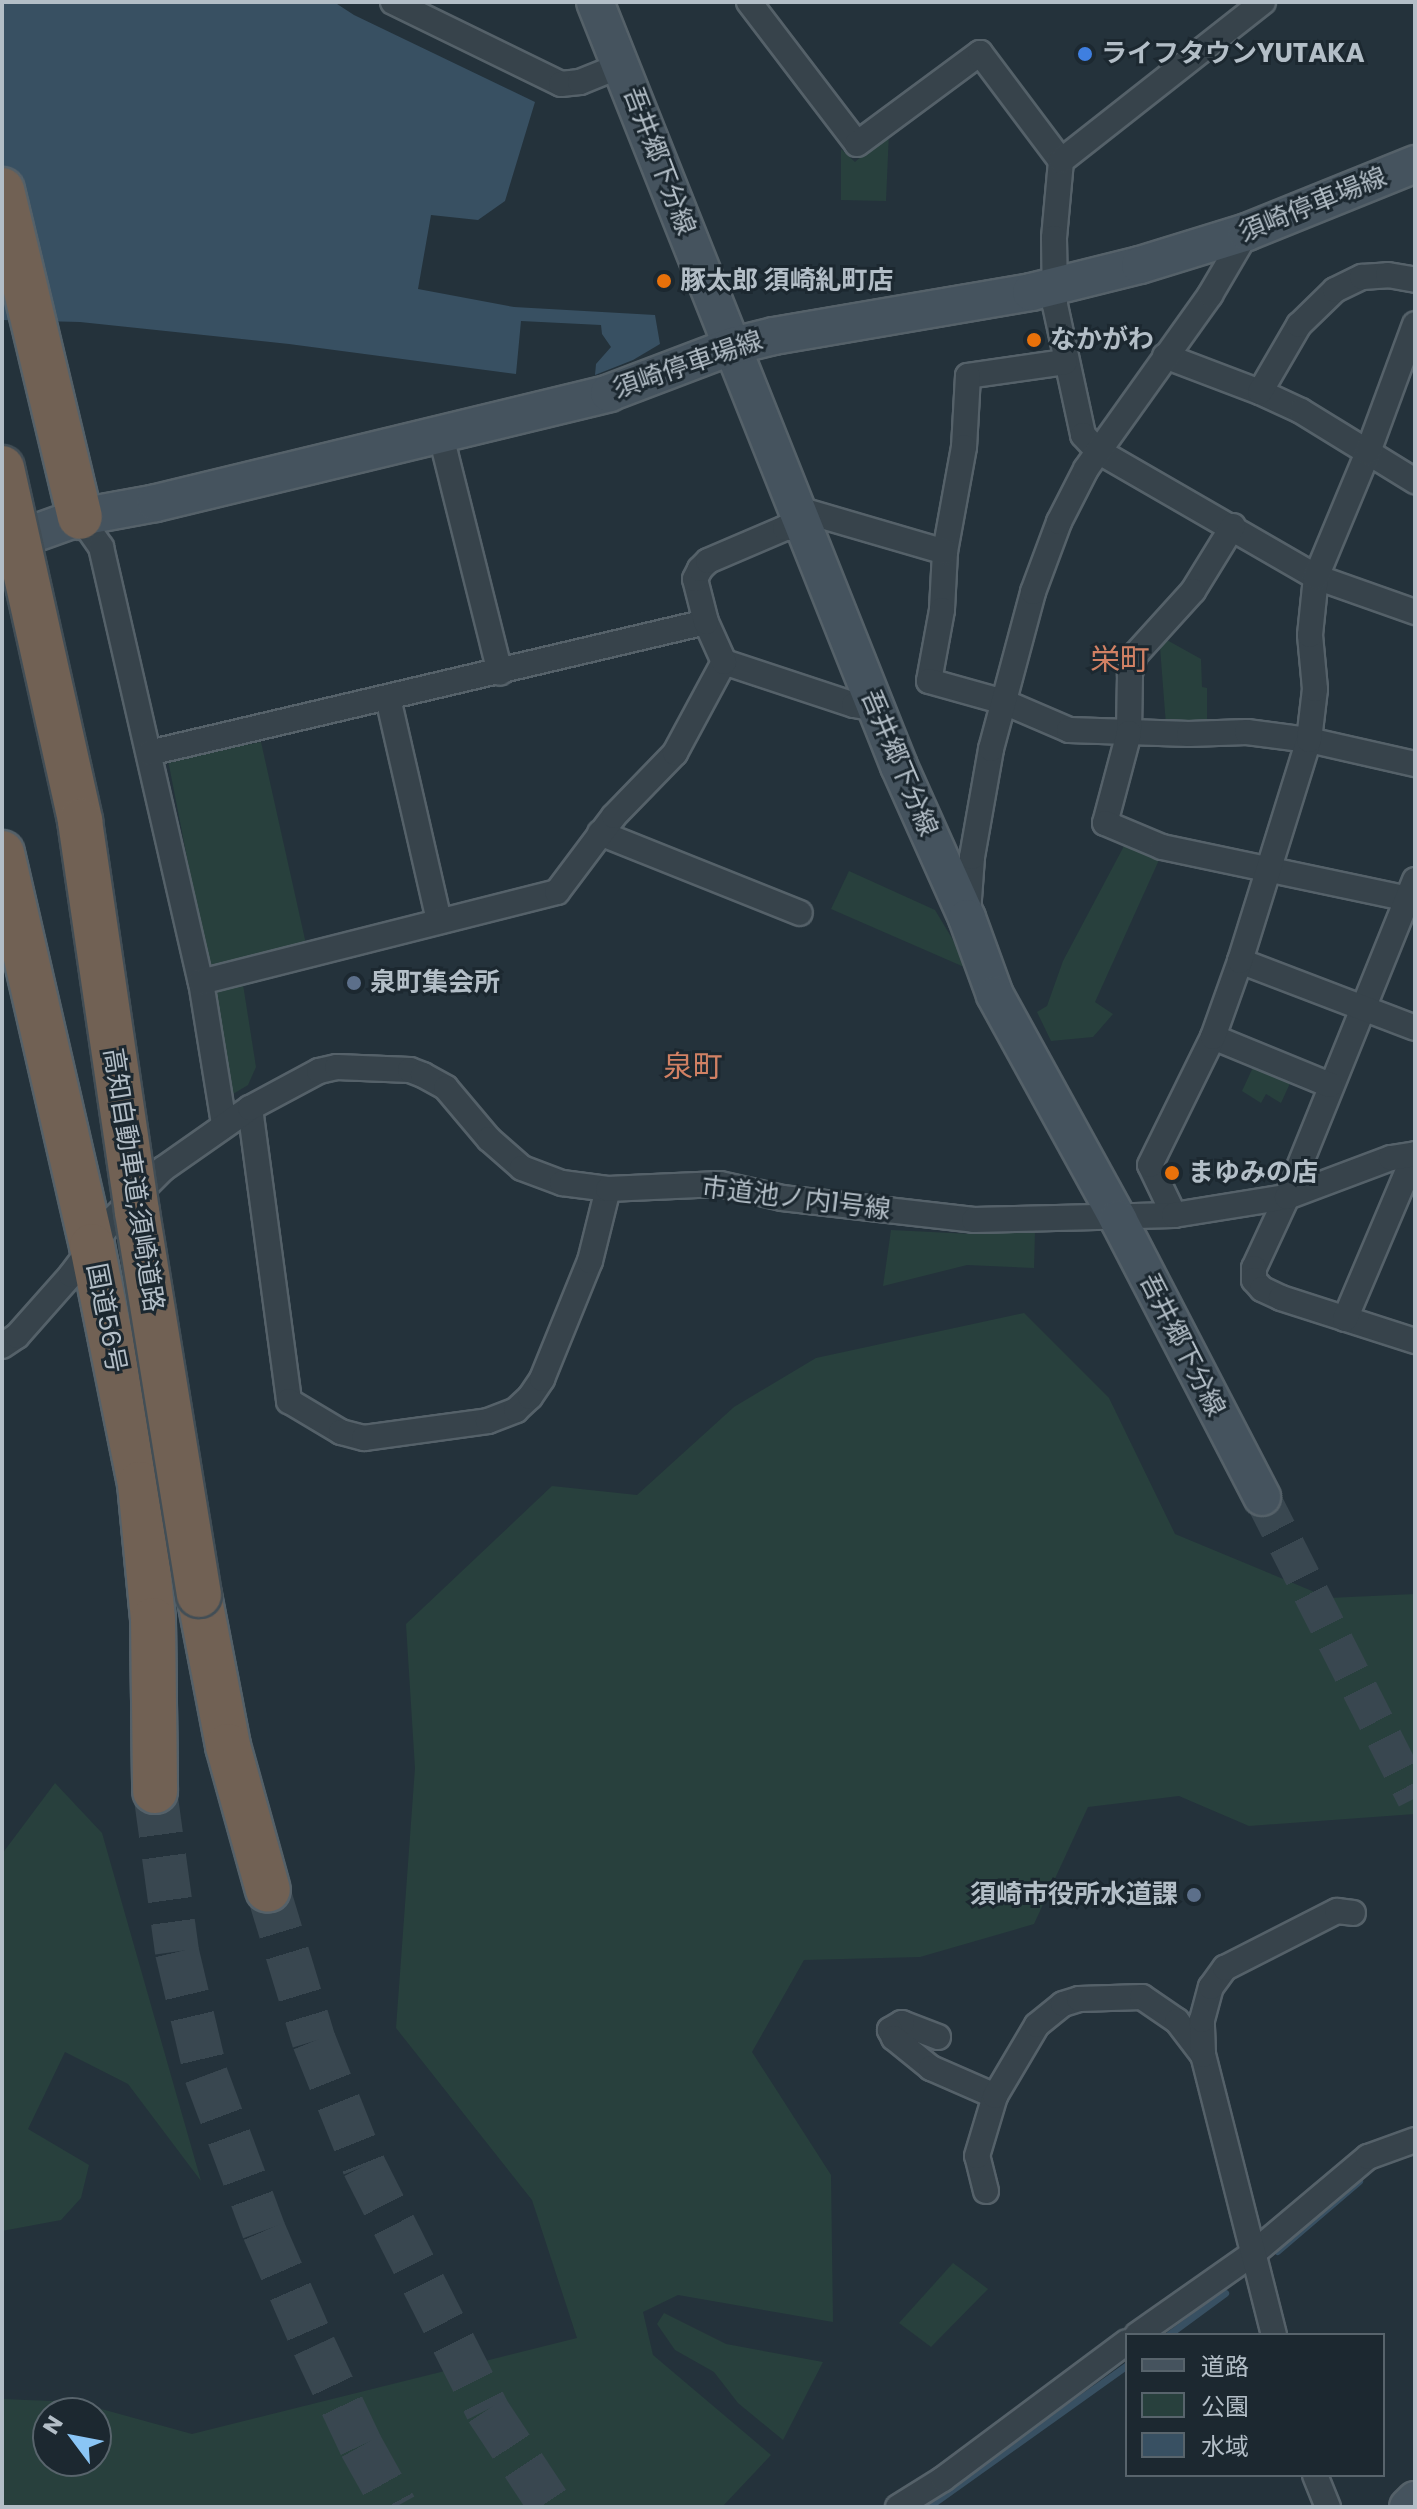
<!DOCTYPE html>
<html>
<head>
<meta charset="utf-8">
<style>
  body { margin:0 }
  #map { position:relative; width:1417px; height:2509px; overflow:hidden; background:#24323b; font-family:Poppins,"Noto Sans JP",sans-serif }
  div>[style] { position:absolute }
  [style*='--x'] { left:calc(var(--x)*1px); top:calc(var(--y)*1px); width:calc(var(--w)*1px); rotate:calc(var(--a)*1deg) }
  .green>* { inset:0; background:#28403d }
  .water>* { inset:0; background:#385062 }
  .stream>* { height:7px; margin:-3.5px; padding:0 3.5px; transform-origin:3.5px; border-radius:3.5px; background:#385062 }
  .secondary-tunnel>* { height:36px; margin-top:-18px; transform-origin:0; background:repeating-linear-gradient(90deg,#394750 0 36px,transparent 0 54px) }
  .highway-tunnel>* { height:44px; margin-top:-22px; transform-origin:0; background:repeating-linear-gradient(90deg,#394750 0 44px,transparent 0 66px) }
  .roads { filter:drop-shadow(2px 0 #556169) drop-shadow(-2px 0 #556169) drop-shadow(0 2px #556169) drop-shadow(0 -2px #556169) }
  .street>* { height:24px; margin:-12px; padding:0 12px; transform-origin:12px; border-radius:12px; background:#37434b }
  .secondary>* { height:36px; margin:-18px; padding:0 18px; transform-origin:18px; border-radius:18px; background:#45535e }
  .highway>* { height:44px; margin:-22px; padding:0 22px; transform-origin:22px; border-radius:22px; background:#716154 }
  .bridges { filter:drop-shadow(2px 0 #424e56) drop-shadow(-2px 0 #424e56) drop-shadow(0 2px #424e56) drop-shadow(0 -2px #424e56) }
  .highway-bridge>* { height:44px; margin:-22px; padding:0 22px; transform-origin:22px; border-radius:22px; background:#716154 }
  .dots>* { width:22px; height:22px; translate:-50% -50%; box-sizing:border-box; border:4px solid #1c2830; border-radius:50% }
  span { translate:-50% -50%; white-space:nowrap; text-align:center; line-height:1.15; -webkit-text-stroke:6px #1c2830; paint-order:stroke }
  .poi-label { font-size:26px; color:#b3bec7; font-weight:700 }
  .left { translate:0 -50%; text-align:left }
  .right { translate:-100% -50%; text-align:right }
  .street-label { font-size:26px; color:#b3bec7 }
  .quarter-label { font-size:30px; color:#d18164 }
  .frame { position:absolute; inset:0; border:4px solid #b3bec7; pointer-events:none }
  .legend { position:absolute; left:1125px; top:2333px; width:260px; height:144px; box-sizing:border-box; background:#1c2830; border:2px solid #58646c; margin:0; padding:10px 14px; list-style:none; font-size:24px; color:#b3bec7 }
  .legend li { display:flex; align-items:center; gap:16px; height:40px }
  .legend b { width:40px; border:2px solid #58646c }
  .north { position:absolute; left:32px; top:2397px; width:80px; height:80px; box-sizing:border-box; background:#1c2830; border:2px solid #58646c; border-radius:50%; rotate:302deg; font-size:22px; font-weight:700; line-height:32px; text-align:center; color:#b3bec7 }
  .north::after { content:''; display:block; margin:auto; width:28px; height:36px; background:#8ac5f5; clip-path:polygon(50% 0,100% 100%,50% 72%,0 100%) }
</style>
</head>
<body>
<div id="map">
  <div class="green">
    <div style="clip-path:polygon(889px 132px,886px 201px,841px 200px,841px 149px,855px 162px)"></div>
    <div style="clip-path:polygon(1165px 639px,1201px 659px,1202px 687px,1207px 688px,1207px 724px,1166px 725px,1160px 647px)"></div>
    <div style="clip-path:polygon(261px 742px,306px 944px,239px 959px,256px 1067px,248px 1085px,233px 1094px,168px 760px)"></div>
    <div style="clip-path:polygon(1124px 846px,1159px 860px,1095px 1002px,1113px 1014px,1093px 1037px,1051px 1041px,1037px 1012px,1047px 1006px,1063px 961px)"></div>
    <div style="clip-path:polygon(849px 871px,935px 910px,971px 970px,831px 909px)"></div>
    <div style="clip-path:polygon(1255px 1063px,1292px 1079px,1281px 1103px,1266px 1094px,1261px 1103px,1242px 1091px)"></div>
    <div style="clip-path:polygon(891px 1230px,971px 1234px,1035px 1231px,1034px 1268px,967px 1265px,883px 1286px)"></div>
    <div style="clip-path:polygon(evenodd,1024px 1313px,1109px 1398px,1175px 1534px,1329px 1598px,1415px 1594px,1415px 1814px,1249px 1826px,1179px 1796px,1088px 1807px,1034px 1924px,920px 1957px,804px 1960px,752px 2052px,831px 2175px,833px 2322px,678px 2295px,643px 2312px,653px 2355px,771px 2455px,722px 2507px,2px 2507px,2px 2399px,76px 2402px,192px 2434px,577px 2338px,532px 2200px,396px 2028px,415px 1768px,406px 1624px,552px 1486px,637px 1495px,734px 1407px,816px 1358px,1024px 1313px,96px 2413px,96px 2461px,48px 2461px,48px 2413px,96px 2413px)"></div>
    <div style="clip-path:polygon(55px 1783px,102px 1833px,201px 2181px,128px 2084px,65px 2052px,28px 2129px,89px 2165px,81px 2198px,61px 2220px,2px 2231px,2px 1854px)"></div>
    <div style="clip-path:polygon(953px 2263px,988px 2289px,931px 2347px,899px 2323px)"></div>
    <div style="clip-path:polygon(664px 2313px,726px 2344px,823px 2362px,783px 2440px,738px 2403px,714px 2372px,675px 2350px,657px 2324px)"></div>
  </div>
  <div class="water">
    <div style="clip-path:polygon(2px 2px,334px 2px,354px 15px,535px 102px,505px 201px,478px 220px,431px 215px,418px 289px,514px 307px,655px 315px,660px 344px,633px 360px,595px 375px,596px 364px,611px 347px,602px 334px,601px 325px,521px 321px,516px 374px,289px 344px,80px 322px,2px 320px)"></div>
  </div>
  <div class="stream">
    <div style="--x:1277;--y:2251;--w:108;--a:-40.5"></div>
    <div style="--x:1168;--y:2335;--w:71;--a:-36.4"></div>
    <div style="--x:928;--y:2507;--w:244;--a:-35.5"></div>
  </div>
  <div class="secondary-tunnel">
    <div style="--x:1262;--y:1497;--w:338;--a:63.1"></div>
  </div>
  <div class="highway-tunnel">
    <div style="--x:155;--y:1791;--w:162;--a:82.2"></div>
    <div style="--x:177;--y:1952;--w:126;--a:76.7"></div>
    <div style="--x:206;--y:2075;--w:166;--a:69.6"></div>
    <div style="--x:264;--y:2231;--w:125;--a:66.5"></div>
    <div style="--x:314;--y:2346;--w:110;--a:64.8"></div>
    <div style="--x:361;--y:2446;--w:70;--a:60.9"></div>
    <div style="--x:268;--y:1890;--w:158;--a:73.1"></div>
    <div style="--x:314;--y:2041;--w:135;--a:68.2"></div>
    <div style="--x:364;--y:2166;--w:273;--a:63.2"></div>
    <div style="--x:487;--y:2410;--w:116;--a:56.6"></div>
  </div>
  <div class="roads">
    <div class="street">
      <div style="--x:393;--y:2;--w:187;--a:26"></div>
      <div style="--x:561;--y:84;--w:19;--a:-6"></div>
      <div style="--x:580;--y:82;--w:45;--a:-22"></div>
      <div style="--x:749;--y:2;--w:178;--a:52.7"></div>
      <div style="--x:857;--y:144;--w:153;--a:-36.5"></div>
      <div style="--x:980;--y:53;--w:135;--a:53.1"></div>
      <div style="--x:1061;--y:161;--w:77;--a:95.2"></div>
      <div style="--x:1054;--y:238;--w:67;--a:89.1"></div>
      <div style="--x:1055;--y:305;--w:133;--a:77.8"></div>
      <div style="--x:1083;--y:435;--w:22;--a:47"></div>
      <div style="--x:1098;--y:451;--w:252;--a:30"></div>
      <div style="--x:1316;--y:577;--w:105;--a:19.5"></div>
      <div style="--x:1061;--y:161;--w:257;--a:-38.2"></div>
      <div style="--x:1165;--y:356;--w:102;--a:20.8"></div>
      <div style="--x:1260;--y:392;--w:45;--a:24.9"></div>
      <div style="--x:1301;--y:411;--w:134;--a:31.6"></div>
      <div style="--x:1065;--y:362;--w:98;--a:171.8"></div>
      <div style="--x:968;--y:376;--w:71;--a:93.2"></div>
      <div style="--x:964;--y:447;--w:107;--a:100.3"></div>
      <div style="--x:945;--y:552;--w:58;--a:93"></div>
      <div style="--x:942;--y:610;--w:72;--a:100.4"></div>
      <div style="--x:929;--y:681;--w:78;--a:15.6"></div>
      <div style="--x:1004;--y:702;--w:71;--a:23.3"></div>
      <div style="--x:1069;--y:730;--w:120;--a:1.9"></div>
      <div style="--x:1189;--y:734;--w:58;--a:-2"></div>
      <div style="--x:1247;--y:732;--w:63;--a:7.4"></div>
      <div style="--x:1309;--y:740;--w:109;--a:12.8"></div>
      <div style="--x:1260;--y:392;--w:78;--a:-59.8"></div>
      <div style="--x:1299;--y:325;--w:50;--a:-44.2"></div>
      <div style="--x:1335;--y:290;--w:30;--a:-26"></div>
      <div style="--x:1362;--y:277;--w:26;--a:-4"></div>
      <div style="--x:1388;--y:275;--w:27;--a:10"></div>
      <div style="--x:440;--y:432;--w:248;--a:76"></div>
      <div style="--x:798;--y:509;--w:153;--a:16.3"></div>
      <div style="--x:80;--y:517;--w:37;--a:55"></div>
      <div style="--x:101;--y:547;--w:446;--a:77.1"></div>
      <div style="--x:201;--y:982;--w:144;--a:80.8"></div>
      <div style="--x:1233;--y:526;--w:76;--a:121.6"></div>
      <div style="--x:1193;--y:591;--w:86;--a:132.2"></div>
      <div style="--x:1135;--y:655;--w:20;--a:105"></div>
      <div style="--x:1130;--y:674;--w:59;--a:91"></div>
      <div style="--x:1129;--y:733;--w:93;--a:104.9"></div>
      <div style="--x:1105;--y:823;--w:62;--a:22.8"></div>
      <div style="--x:1162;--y:847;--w:251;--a:11.9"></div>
      <div style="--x:724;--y:662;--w:137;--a:18.3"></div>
      <div style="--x:854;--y:705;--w:22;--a:10"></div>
      <div style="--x:388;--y:698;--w:229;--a:77.1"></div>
      <div style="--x:149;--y:753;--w:572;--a:-13.23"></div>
      <div style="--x:600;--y:833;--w:215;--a:21.8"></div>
      <div style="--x:1415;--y:880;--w:342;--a:112"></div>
      <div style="--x:1287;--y:1197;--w:78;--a:114.9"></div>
      <div style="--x:1254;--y:1268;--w:12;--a:90"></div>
      <div style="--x:1254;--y:1280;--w:12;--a:48"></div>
      <div style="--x:1262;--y:1289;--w:21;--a:25"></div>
      <div style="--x:1281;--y:1298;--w:141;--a:17.8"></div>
      <div style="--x:968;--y:913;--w:56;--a:-85.9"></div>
      <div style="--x:972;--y:857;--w:110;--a:-80"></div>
      <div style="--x:991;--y:749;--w:163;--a:-75"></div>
      <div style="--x:1033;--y:592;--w:75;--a:-69.6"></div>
      <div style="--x:1059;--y:522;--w:59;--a:-63"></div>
      <div style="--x:1086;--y:469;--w:214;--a:-54.5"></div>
      <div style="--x:1210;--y:295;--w:73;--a:-59.6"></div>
      <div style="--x:1240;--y:961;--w:187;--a:20.9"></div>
      <div style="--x:201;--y:982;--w:367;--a:-14.2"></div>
      <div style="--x:557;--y:892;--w:95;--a:-53.1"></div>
      <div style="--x:614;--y:816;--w:88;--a:-45.9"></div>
      <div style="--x:675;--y:753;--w:103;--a:-61.7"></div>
      <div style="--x:724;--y:662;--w:44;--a:-114.2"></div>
      <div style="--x:706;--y:622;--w:44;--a:-104.3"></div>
      <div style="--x:695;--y:579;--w:11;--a:-63"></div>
      <div style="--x:700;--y:569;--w:11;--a:-45"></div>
      <div style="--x:708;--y:561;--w:84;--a:-23.2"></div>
      <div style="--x:785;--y:528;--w:18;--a:0"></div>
      <div style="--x:1213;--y:1037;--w:126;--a:22.3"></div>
      <div style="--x:250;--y:1108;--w:296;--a:82.4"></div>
      <div style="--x:289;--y:1401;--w:61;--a:30.8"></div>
      <div style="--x:341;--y:1432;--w:24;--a:15"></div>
      <div style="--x:364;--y:1438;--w:125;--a:-7.8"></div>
      <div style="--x:488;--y:1421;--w:30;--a:-21"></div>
      <div style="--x:516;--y:1410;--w:19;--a:-43"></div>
      <div style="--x:530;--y:1397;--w:22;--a:-56"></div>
      <div style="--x:542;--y:1379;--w:127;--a:-67.9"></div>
      <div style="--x:590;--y:1261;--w:74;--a:-76"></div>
      <div style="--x:1174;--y:1215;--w:55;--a:-115.6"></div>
      <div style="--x:1150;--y:1165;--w:143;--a:-63.8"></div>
      <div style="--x:1213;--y:1037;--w:81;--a:-70.4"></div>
      <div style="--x:1240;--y:961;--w:232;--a:-72.7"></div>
      <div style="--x:1309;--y:740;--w:51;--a:-83.3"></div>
      <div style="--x:1315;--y:689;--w:54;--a:-95.3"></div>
      <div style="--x:1310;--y:635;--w:58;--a:-84.1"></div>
      <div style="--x:1316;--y:577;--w:135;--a:-67.4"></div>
      <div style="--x:1368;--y:452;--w:136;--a:-69.8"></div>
      <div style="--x:1345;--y:1319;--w:179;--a:-67"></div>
      <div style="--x:2;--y:1346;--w:18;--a:-34"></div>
      <div style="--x:17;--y:1336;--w:81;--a:-48.5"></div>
      <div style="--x:71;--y:1275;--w:70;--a:-53.1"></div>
      <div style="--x:113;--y:1219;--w:71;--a:-45"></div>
      <div style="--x:163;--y:1169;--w:106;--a:-35"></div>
      <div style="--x:250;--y:1108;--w:78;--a:-28.2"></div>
      <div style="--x:319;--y:1071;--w:18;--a:-13"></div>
      <div style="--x:337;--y:1067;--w:73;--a:2.4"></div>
      <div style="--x:410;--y:1070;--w:14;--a:21"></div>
      <div style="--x:423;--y:1075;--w:26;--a:29"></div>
      <div style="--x:446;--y:1088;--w:67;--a:49.9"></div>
      <div style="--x:489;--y:1139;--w:44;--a:41.3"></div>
      <div style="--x:522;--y:1168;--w:43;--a:20.6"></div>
      <div style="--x:562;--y:1183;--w:46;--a:7.4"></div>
      <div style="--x:608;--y:1189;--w:112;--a:-2.6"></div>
      <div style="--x:720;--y:1184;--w:64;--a:12.7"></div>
      <div style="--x:782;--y:1198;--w:193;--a:6.5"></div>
      <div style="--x:974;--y:1220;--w:200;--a:-1.4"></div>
      <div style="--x:1174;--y:1215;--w:114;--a:-9.1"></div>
      <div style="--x:1287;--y:1197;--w:111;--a:-20.6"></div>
      <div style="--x:1391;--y:1158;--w:24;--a:-9"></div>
      <div style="--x:938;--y:2037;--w:39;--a:-159"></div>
      <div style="--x:902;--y:2023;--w:14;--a:150"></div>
      <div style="--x:890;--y:2030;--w:9;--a:63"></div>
      <div style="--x:894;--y:2038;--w:48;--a:39"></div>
      <div style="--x:931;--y:2068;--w:70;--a:23.6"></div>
      <div style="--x:986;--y:2191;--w:36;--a:-104"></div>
      <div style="--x:977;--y:2156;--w:63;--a:-73.3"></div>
      <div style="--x:995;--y:2096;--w:82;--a:-59.4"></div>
      <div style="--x:1037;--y:2025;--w:33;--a:-39"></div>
      <div style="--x:1063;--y:2004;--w:17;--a:-17"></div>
      <div style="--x:1079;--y:1999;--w:63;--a:-1.8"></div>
      <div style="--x:1142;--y:1997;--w:42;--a:34.4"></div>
      <div style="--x:1177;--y:2021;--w:43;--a:52.6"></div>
      <div style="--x:1137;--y:2335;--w:144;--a:-35.1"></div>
      <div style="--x:1255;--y:2252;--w:148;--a:-40.1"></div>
      <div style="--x:1368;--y:2157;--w:50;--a:-19.9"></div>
      <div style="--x:1274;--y:2335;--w:289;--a:-104.2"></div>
      <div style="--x:1203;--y:2055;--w:35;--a:-92"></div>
      <div style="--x:1202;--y:2020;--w:34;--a:-75"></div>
      <div style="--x:1211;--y:1987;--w:24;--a:-54"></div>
      <div style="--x:1225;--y:1968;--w:126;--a:-27"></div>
      <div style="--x:1337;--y:1911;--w:16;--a:7"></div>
      <div style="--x:1315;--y:2475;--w:35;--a:68"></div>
      <div style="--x:898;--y:2507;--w:53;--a:-31.9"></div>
      <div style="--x:943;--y:2479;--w:229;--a:-36.7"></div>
    </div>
    <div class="secondary">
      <div style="--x:595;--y:2;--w:822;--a:68.3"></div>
      <div style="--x:899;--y:766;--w:167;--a:65.9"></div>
      <div style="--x:967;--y:918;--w:82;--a:70"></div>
      <div style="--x:995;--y:995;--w:256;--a:61.2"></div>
      <div style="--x:1118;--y:1219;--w:313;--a:62.6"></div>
      <div style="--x:2;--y:545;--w:83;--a:-19.7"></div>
      <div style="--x:80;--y:517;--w:77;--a:-10.4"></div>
      <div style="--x:156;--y:503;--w:466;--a:-13.6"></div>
      <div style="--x:609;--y:393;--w:133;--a:-20.8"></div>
      <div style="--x:733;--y:346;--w:42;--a:-13.7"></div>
      <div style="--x:774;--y:336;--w:261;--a:-9.7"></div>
      <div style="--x:1031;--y:292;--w:112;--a:-13.9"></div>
      <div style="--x:1140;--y:265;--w:112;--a:-17.1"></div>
      <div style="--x:1247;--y:232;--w:181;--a:-22"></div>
      <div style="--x:1408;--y:2507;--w:10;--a:-45"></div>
    </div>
    <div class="highway">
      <div style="--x:2;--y:190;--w:336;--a:76.6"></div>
      <div style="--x:2;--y:853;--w:403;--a:77.1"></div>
      <div style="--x:92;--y:1246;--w:243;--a:78.6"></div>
      <div style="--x:140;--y:1484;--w:137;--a:84.5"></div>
      <div style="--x:153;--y:1620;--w:171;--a:89.3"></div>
      <div style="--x:199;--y:1595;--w:154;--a:79.1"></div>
      <div style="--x:228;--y:1746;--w:149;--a:74.5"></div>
    </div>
  </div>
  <div class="bridges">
    <div class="highway-bridge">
      <div style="--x:2;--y:468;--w:362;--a:77.5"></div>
      <div style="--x:80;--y:821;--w:395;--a:81.7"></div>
      <div style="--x:137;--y:1212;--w:388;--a:80.8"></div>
    </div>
  </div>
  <div class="dots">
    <div style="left:1085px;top:54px;background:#3f7fe0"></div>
    <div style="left:664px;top:281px;background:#e8710a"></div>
    <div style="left:1034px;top:340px;background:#e8710a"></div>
    <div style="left:354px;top:983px;background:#5c6f8a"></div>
    <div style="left:1172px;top:1173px;background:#e8710a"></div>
    <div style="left:1194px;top:1895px;background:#5c6f8a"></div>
  </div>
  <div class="poi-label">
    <span class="left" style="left:1101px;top:54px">ライフタウンYUTAKA</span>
    <span class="left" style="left:680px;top:281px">豚太郎 須崎糺町店</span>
    <span class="left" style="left:1050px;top:340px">なかがわ</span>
    <span class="left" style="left:370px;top:983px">泉町集会所</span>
    <span class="left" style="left:1188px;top:1173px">まゆみの店</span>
    <span class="right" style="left:1178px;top:1895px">須崎市役所水道課</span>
  </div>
  <div class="street-label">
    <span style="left:659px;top:161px;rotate:69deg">吾井郷下分線</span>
    <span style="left:1313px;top:205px;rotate:-22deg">須崎停車場線</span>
    <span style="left:688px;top:365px;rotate:-19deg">須崎停車場線</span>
    <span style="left:899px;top:763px;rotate:67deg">吾井郷下分線</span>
    <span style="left:133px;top:1180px;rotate:81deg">高知自動車道;須崎道路</span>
    <span style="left:796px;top:1199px;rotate:7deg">市道池ノ内1号線</span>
    <span style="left:106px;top:1318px;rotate:79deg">国道56号</span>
    <span style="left:1182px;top:1345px;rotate:63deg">吾井郷下分線</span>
  </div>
  <div class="quarter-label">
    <span style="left:1120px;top:660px">栄町</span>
    <span style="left:693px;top:1067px">泉町</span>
  </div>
  <div class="frame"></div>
  <ul class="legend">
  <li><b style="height:10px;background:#45535e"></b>道路</li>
  <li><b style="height:22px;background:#28403d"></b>公園</li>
  <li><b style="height:22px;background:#385062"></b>水域</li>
  </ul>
  <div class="north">N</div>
</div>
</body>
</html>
